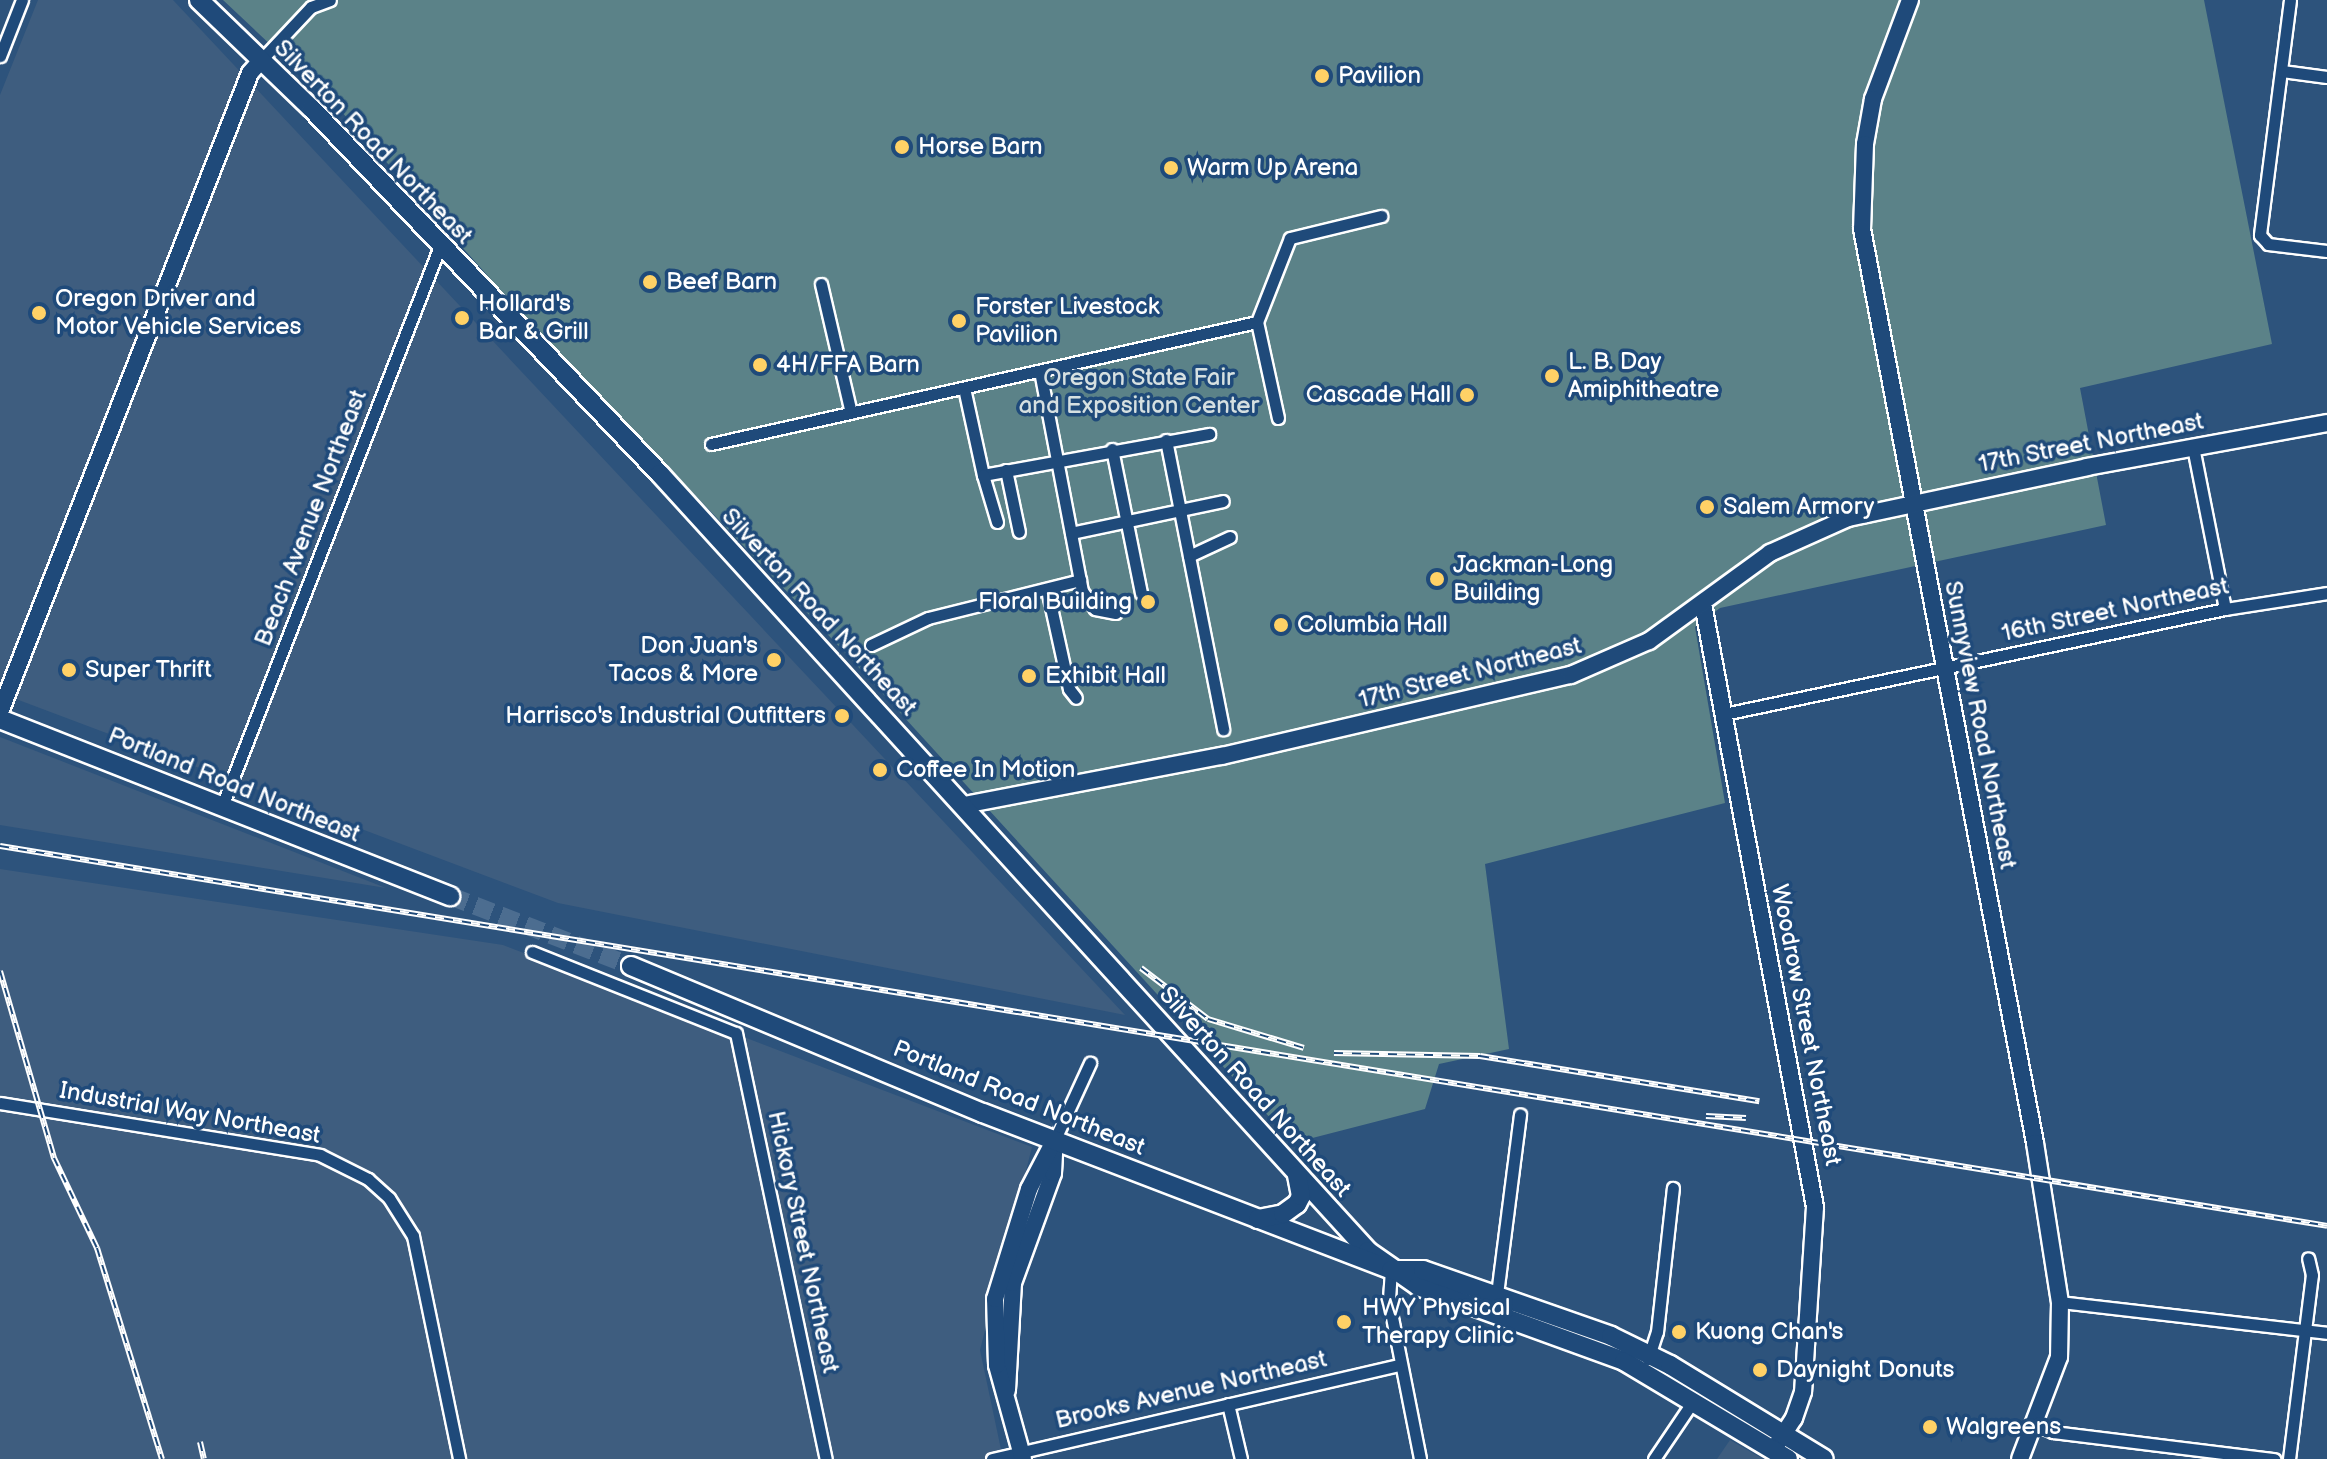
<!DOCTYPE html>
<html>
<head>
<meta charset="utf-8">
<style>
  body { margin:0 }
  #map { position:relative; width:2327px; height:1459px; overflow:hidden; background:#2d537c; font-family:"Balsamiq Sans",sans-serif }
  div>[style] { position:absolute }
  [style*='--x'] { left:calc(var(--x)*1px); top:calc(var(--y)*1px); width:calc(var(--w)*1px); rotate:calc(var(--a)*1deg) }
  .built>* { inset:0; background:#3e5d7f }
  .green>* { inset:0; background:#5b8288 }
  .primary-tunnel>* { height:18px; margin-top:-9px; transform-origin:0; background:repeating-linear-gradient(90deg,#4c6d90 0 18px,transparent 0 27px) }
  .roads { filter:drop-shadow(2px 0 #fff) drop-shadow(-2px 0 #fff) drop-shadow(0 2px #fff) drop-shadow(0 -2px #fff) }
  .street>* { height:11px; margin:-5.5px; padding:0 5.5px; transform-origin:5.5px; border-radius:5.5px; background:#1f4a7a }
  .secondary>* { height:16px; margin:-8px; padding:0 8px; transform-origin:8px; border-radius:8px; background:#1f4a7a }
  .primary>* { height:18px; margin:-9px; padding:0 9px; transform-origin:9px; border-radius:9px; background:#1f4a7a }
  .rail>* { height:6px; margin-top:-3px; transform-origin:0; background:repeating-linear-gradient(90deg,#1f4a7a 0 9px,#fff 0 18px); box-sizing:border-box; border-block:2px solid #fff }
  .dots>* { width:22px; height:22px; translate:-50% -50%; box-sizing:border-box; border:4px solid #1f4a7a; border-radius:50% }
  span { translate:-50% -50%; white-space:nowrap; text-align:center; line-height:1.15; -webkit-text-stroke:7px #1f4a7a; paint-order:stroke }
  .poi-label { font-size:24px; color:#fff }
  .left { translate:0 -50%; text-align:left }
  .right { translate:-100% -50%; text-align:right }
  .street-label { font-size:24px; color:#fff }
  .park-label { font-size:24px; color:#d6e0e1 }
</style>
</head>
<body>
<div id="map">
  <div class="built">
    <div style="clip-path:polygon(38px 0,173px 0,1125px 1015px,558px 903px,0 693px,0 95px)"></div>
    <div style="clip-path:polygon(0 737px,386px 888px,0 825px)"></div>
    <div style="clip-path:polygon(0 869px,503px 945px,1032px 1147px,980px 1350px,1003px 1459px,0 1459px)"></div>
    <div style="clip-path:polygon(1730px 1440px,1763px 1459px,1717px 1459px)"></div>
  </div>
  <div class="green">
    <div style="clip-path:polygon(223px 0,2204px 0,2272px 344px,2080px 388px,2106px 525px,1720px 608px,1695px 627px,1725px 803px,1485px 864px,1509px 1049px,1439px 1064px,1425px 1109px,1293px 1143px,851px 659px,503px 293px,340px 110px)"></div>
  </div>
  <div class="primary-tunnel">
    <div style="--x:450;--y:896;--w:194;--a:21.1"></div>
  </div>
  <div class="roads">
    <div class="street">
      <div style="--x:2290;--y:0;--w:237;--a:97.3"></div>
      <div style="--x:2260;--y:235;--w:12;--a:48"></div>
      <div style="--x:2268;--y:244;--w:59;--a:6.8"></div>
      <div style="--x:0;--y:56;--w:60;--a:-68.6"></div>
      <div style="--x:262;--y:59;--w:71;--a:-46.7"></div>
      <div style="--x:311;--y:7;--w:20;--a:-20"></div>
      <div style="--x:2282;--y:71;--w:45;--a:7.6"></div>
      <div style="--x:821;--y:284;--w:132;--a:76.9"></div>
      <div style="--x:1040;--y:371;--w:224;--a:79.2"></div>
      <div style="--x:1082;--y:591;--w:22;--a:54"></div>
      <div style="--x:1095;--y:609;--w:21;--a:11"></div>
      <div style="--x:964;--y:388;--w:89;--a:77.7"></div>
      <div style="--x:983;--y:475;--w:230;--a:-10.3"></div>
      <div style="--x:1278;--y:418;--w:98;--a:-102.3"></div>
      <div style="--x:1257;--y:322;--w:90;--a:-68.6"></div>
      <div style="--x:1290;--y:238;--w:94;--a:-13.6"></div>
      <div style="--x:1166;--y:440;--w:295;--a:78.8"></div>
      <div style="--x:711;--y:444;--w:559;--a:-12.6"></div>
      <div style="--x:2193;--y:447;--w:165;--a:78.8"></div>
      <div style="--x:1112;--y:449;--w:147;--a:78.6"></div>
      <div style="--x:1006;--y:470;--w:63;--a:78.2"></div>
      <div style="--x:983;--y:475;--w:49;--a:73.4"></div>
      <div style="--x:1071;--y:533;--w:155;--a:-11.9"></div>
      <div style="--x:1189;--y:556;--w:45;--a:-24.9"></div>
      <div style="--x:1047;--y:589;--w:102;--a:77.6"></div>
      <div style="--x:1069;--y:689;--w:11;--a:52"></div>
      <div style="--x:871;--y:645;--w:63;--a:-25.3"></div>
      <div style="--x:928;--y:618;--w:157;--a:-14"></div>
      <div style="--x:1724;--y:714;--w:512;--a:-11.84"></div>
      <div style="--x:2225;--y:609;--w:103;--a:-8.9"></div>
      <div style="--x:222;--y:806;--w:601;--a:-68.73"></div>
      <div style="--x:532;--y:952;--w:219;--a:21.7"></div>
      <div style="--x:736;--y:1033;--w:435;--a:78.1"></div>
      <div style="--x:0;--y:1103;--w:324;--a:9.2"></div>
      <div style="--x:320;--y:1155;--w:54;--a:26.6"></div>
      <div style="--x:368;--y:1179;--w:28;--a:42"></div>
      <div style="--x:389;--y:1198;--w:45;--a:57.7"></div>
      <div style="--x:413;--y:1236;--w:228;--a:78.3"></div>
      <div style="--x:1055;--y:1139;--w:84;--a:-65.3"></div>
      <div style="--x:1391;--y:1270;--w:32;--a:94"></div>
      <div style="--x:1389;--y:1302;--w:160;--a:78.8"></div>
      <div style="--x:1497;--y:1294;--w:181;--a:-82.7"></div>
      <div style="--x:2060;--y:1302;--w:269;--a:6.6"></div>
      <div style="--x:1648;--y:1359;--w:28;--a:-72"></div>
      <div style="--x:1657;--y:1332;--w:145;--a:-83.7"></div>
      <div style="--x:1228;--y:1404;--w:57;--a:76.7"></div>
      <div style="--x:2034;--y:1424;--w:21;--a:23"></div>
      <div style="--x:2053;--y:1432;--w:223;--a:7"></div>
      <div style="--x:992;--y:1459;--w:418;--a:-13"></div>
      <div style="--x:1654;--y:1459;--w:71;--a:-55.9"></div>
      <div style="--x:2289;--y:1459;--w:185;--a:-82.9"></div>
      <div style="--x:2312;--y:1275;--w:17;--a:-103"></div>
    </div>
    <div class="secondary">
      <div style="--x:1910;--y:0;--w:106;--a:110.5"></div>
      <div style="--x:1873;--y:99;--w:46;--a:100.1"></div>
      <div style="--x:1865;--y:144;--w:85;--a:92"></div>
      <div style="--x:1862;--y:229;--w:930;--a:79.28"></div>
      <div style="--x:2035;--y:1143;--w:161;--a:81.1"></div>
      <div style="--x:2060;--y:1302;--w:55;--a:91"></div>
      <div style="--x:2059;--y:1357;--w:109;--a:110.9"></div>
      <div style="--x:1703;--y:604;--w:613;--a:79.48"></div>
      <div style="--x:1815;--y:1207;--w:185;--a:93.7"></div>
      <div style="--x:1803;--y:1392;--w:28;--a:109"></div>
      <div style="--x:1794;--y:1418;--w:38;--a:123"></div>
      <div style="--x:0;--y:712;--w:686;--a:-68.63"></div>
      <div style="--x:250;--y:73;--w:18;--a:-49"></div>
      <div style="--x:964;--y:805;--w:263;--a:-10.8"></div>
      <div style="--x:1222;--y:756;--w:358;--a:-13.1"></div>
      <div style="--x:1571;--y:675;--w:85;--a:-23.6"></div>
      <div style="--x:1649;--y:641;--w:150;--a:-36"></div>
      <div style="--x:1770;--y:553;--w:85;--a:-24.2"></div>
      <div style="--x:1848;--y:518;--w:244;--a:-12"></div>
      <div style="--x:2087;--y:467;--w:244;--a:-10.4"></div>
      <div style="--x:1007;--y:1390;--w:107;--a:-86.8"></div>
      <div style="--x:1013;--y:1283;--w:117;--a:-70"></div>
      <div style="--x:1053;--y:1173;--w:33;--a:-87"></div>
      <div style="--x:1023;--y:1459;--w:98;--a:-105.5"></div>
      <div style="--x:997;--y:1365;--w:66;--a:-91.7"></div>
      <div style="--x:995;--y:1299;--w:115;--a:-72.8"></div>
      <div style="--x:1029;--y:1189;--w:56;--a:-62.5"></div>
    </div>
    <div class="primary">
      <div style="--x:199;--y:0;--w:156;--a:44"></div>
      <div style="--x:311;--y:108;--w:506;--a:46.36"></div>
      <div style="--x:660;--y:474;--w:1051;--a:47.66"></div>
      <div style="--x:1368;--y:1251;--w:61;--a:35"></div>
      <div style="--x:1418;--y:1286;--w:219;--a:20"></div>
      <div style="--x:1624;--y:1361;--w:191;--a:30.9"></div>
      <div style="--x:0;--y:719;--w:484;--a:21.5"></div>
      <div style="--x:631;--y:966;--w:381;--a:22.7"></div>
      <div style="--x:983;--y:1113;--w:437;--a:21"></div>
      <div style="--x:1391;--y:1270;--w:32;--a:0"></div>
      <div style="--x:1423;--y:1270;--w:199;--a:19.3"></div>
      <div style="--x:1611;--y:1336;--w:66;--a:26.2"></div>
      <div style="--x:1670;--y:1365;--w:180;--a:31.4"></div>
      <div style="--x:1258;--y:1219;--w:25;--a:-11"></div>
      <div style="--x:1283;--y:1214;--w:17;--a:-36"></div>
      <div style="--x:1297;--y:1204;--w:9;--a:-63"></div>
      <div style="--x:1301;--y:1196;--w:21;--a:-101"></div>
    </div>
  </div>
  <div class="rail">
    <div style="--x:0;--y:846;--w:2358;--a:9.27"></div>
    <div style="--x:1141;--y:968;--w:84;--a:37.3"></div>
    <div style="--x:1208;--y:1019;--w:100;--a:16.8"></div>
    <div style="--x:0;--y:971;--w:195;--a:73.9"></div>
    <div style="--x:54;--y:1158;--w:100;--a:64.5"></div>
    <div style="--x:97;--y:1248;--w:221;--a:72.9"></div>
    <div style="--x:1334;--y:1053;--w:146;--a:1.2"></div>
    <div style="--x:1480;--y:1056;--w:283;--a:9.2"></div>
    <div style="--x:1706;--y:1116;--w:40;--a:2.9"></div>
    <div style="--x:200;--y:1442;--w:17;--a:77"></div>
  </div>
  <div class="dots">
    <div style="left:1322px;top:76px;background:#ffd166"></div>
    <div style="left:902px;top:147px;background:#ffd166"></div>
    <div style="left:1171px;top:168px;background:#ffd166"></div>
    <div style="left:650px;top:282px;background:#ffd166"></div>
    <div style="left:39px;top:313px;background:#ffd166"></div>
    <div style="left:462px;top:318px;background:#ffd166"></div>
    <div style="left:959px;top:321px;background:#ffd166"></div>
    <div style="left:760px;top:365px;background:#ffd166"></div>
    <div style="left:1552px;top:376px;background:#ffd166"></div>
    <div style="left:1467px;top:395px;background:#ffd166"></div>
    <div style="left:1707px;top:507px;background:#ffd166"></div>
    <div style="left:1437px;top:579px;background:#ffd166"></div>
    <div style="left:1148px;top:602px;background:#ffd166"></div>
    <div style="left:1281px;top:625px;background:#ffd166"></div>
    <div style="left:774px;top:660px;background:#ffd166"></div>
    <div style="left:69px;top:670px;background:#ffd166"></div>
    <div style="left:1029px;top:676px;background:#ffd166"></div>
    <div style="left:842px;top:716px;background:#ffd166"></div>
    <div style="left:880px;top:770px;background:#ffd166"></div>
    <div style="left:1344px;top:1322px;background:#ffd166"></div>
    <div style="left:1679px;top:1332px;background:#ffd166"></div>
    <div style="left:1760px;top:1370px;background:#ffd166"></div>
    <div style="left:1930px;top:1427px;background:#ffd166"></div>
  </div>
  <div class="poi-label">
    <span class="left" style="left:1338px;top:76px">Pavilion</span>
    <span class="left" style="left:918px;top:147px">Horse Barn</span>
    <span class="left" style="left:1187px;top:168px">Warm Up Arena</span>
    <span class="left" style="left:666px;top:282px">Beef Barn</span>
    <span class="left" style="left:55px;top:313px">Oregon Driver and<br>Motor Vehicle Services</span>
    <span class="left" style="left:478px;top:318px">Hollard's<br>Bar &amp; Grill</span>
    <span class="left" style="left:975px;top:321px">Forster Livestock<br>Pavilion</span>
    <span class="left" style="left:1568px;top:376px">L. B. Day<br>Amiphitheatre</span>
    <span class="left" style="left:776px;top:365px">4H/FFA Barn</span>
    <span class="right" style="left:1451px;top:395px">Cascade Hall</span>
    <span class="left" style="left:1723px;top:507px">Salem Armory</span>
    <span class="left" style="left:1453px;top:579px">Jackman-Long<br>Building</span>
    <span class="right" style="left:1132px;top:602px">Floral Building</span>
    <span class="left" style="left:1297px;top:625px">Columbia Hall</span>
    <span class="right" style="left:758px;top:660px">Don Juan's<br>Tacos &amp; More</span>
    <span class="left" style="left:85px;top:670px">Super Thrift</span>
    <span class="left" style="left:1045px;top:676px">Exhibit Hall</span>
    <span class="right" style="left:826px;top:716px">Harrisco's Industrial Outfitters</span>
    <span class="left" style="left:896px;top:770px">Coffee In Motion</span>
    <span class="left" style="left:1362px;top:1322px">HWY Physical<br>Therapy Clinic</span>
    <span class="left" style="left:1695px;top:1332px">Kuong Chan's</span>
    <span class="left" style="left:1776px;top:1370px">Daynight Donuts</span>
    <span class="left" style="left:1946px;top:1427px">Walgreens</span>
  </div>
  <div class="street-label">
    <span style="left:373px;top:142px;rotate:46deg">Silverton Road Northeast</span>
    <span style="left:2091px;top:443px;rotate:-11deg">17th Street Northeast</span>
    <span style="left:311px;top:518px;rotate:-69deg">Beach Avenue Northeast</span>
    <span style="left:2115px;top:610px;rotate:-12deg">16th Street Northeast</span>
    <span style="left:819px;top:612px;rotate:47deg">Silverton Road Northeast</span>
    <span style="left:1470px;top:673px;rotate:-14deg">17th Street Northeast</span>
    <span style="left:1980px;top:725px;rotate:79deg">Sunnyview Road Northeast</span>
    <span style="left:234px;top:785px;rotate:22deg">Portland Road Northeast</span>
    <span style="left:1806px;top:1025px;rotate:79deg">Woodrow Street Northeast</span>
    <span style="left:1255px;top:1092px;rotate:48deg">Silverton Road Northeast</span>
    <span style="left:1019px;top:1098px;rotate:22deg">Portland Road Northeast</span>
    <span style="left:190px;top:1113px;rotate:10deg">Industrial Way Northeast</span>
    <span style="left:803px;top:1242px;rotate:78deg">Hickory Street Northeast</span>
    <span style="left:1191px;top:1390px;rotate:-13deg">Brooks Avenue Northeast</span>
  </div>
  <div class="park-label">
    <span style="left:1139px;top:392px">Oregon State Fair<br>and Exposition Center</span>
  </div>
</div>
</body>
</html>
